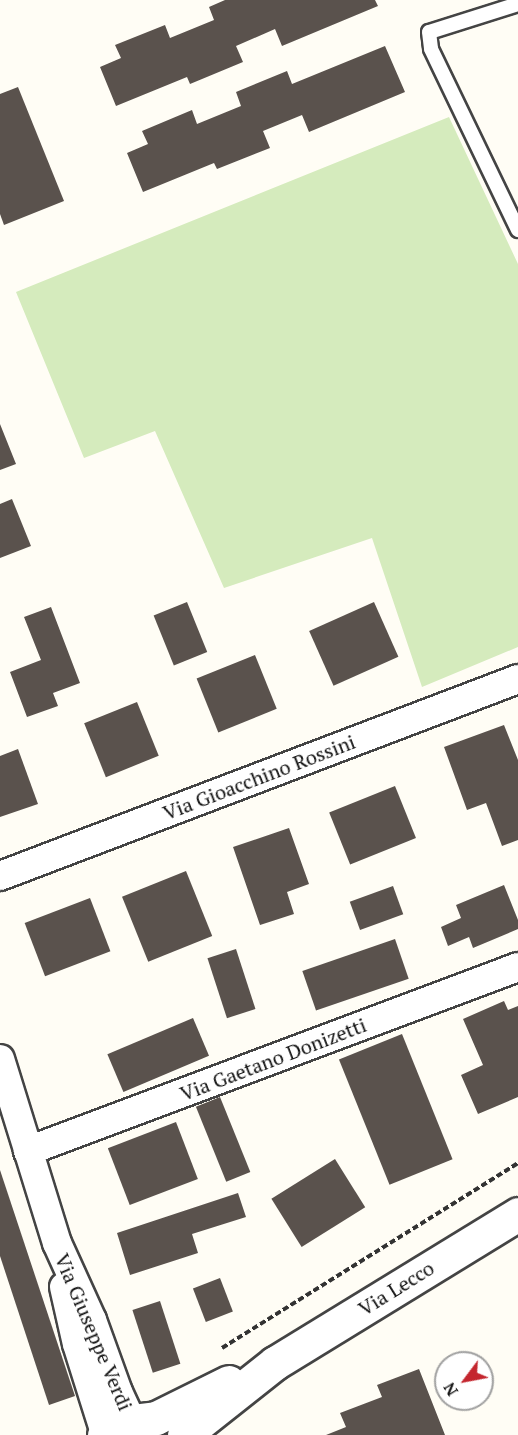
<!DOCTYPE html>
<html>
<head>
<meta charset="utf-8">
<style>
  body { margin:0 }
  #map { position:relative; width:518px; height:1435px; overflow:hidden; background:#fffdf5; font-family:"PT Serif",serif }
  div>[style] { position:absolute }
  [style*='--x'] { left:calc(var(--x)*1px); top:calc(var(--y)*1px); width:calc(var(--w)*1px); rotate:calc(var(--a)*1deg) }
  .green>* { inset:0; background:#d5ebbd }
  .building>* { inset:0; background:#5a524d; transform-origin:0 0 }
  .path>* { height:4px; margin-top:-2px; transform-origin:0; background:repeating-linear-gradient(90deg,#333 0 6px,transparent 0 9px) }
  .roads { filter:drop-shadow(2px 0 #444) drop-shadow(-2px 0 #444) drop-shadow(0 2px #444) drop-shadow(0 -2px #444) }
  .service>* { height:14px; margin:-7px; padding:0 7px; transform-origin:7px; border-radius:7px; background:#fff }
  .minor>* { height:28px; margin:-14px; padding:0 14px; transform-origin:14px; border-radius:14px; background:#fff }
  .tertiary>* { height:33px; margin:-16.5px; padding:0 16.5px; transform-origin:16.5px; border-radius:16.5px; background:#fff }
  span { translate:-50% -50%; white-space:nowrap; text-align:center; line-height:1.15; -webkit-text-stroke:6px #fff; paint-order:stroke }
  .street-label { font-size:20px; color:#111 }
  .north { position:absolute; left:434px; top:1351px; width:60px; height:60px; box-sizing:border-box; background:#fff; border:2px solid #a0a0a0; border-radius:50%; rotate:238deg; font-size:16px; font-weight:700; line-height:24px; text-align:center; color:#111 }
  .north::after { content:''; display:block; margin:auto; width:21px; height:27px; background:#c4262e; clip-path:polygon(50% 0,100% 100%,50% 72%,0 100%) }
</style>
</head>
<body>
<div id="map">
  <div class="green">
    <div style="clip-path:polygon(449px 117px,518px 264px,518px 647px,422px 687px,372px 538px,224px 588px,155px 431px,84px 458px,16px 292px)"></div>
  </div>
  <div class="building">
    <div style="clip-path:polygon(225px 0,375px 0,378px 6px,282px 46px,275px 29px,236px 46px,243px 62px,190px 84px,187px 77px,116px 106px,100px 67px,121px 58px,115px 45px,165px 25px,170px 38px,214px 20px,209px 7px)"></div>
    <div style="clip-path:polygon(385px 46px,405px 92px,309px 132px,302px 115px,263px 131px,270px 148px,217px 169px,214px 163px,143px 192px,127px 153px,148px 144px,142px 131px,192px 110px,197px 124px,241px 106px,236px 92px,287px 71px,292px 84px)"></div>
    <div style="clip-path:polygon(18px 87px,64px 201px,4px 225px,0 214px,0 94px)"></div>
    <div style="clip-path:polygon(0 424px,16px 464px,0 470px)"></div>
    <div style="clip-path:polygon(12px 499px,31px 546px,0 558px,0 504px)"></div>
    <div style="left:187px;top:602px;width:54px;height:36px;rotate:68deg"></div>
    <div style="left:374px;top:602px;width:60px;height:71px;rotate:66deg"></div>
    <div style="clip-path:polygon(51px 607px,80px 683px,53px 693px,58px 706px,27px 717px,10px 672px,41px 660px,24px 617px)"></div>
    <div style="left:255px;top:655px;width:58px;height:63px;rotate:68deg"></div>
    <div style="left:137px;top:702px;width:58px;height:57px;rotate:68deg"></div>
    <div style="clip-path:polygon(504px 725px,518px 760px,518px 840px,502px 846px,486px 803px,467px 810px,444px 747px)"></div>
    <div style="clip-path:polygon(18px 749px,38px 804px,0 817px,0 756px)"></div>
    <div style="left:395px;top:786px;width:56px;height:71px;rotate:68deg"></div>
    <div style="clip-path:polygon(289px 828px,309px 884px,287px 892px,294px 914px,260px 925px,233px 847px)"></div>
    <div style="left:186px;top:871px;width:70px;height:69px;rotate:68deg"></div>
    <div style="clip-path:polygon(504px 885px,518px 920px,518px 929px,473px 948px,469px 937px,448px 946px,441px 927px,461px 918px,456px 905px)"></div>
    <div style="left:393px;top:886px;width:30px;height:46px;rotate:70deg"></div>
    <div style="left:90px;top:898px;width:57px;height:70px;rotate:69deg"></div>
    <div style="left:395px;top:939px;width:42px;height:98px;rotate:71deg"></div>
    <div style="left:236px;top:949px;width:63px;height:30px;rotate:72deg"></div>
    <div style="clip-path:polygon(504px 1001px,508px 1010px,518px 1006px,518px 1097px,478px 1114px,461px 1075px,483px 1065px,463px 1019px)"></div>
    <div style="left:193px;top:1018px;width:41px;height:93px;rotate:67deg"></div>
    <div style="left:402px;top:1034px;width:135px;height:68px;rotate:68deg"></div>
    <div style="left:220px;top:1097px;width:81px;height:26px;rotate:68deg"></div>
    <div style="left:176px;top:1122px;width:61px;height:73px;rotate:69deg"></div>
    <div style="left:335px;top:1159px;width:57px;height:75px;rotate:58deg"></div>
    <div style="clip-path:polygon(0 1170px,75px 1396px,49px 1405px,0 1256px)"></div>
    <div style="clip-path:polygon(238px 1193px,246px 1217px,192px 1234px,198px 1253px,130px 1275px,117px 1233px)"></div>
    <div style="left:220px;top:1278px;width:36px;height:29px;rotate:69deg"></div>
    <div style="left:160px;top:1301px;width:66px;height:29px;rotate:72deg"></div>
    <div style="clip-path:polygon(419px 1369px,445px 1435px,326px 1435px,346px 1427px,340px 1413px,382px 1397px,377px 1385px)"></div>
  </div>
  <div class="path">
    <div style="--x:222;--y:1348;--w:349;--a:-32"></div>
  </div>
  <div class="roads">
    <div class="service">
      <div style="--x:518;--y:4;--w:93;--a:162.5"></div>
      <div style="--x:429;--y:32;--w:17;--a:83"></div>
      <div style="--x:431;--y:49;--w:201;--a:64.3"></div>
    </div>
    <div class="minor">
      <div style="--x:0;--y:876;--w:554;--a:-20.82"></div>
      <div style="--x:0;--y:1059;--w:193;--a:72.8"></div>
      <div style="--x:57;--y:1243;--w:85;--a:65.6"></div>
      <div style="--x:92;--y:1320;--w:77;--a:70.1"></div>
      <div style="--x:118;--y:1392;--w:31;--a:65"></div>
      <div style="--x:28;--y:1151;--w:523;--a:-20.58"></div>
      <div style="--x:64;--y:1287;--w:58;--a:77.2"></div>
      <div style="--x:77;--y:1344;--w:93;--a:72.5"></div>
    </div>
    <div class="tertiary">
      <div style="--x:104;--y:1435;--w:18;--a:-43"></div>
      <div style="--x:117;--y:1423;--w:39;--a:-7"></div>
      <div style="--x:156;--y:1418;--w:81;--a:-26.3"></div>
      <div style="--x:184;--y:1435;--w:116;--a:-38.4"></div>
      <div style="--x:275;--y:1363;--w:285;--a:-31.5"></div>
    </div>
  </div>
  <div class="street-label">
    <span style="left:259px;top:777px;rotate:-21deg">Via Gioacchino Rossini</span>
    <span style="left:273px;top:1059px;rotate:-21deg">Via Gaetano Donizetti</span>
    <span style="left:396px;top:1288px;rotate:-32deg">Via Lecco</span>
    <span style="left:94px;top:1332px;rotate:67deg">Via Giuseppe Verdi</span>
  </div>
  <div class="north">N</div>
</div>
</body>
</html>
